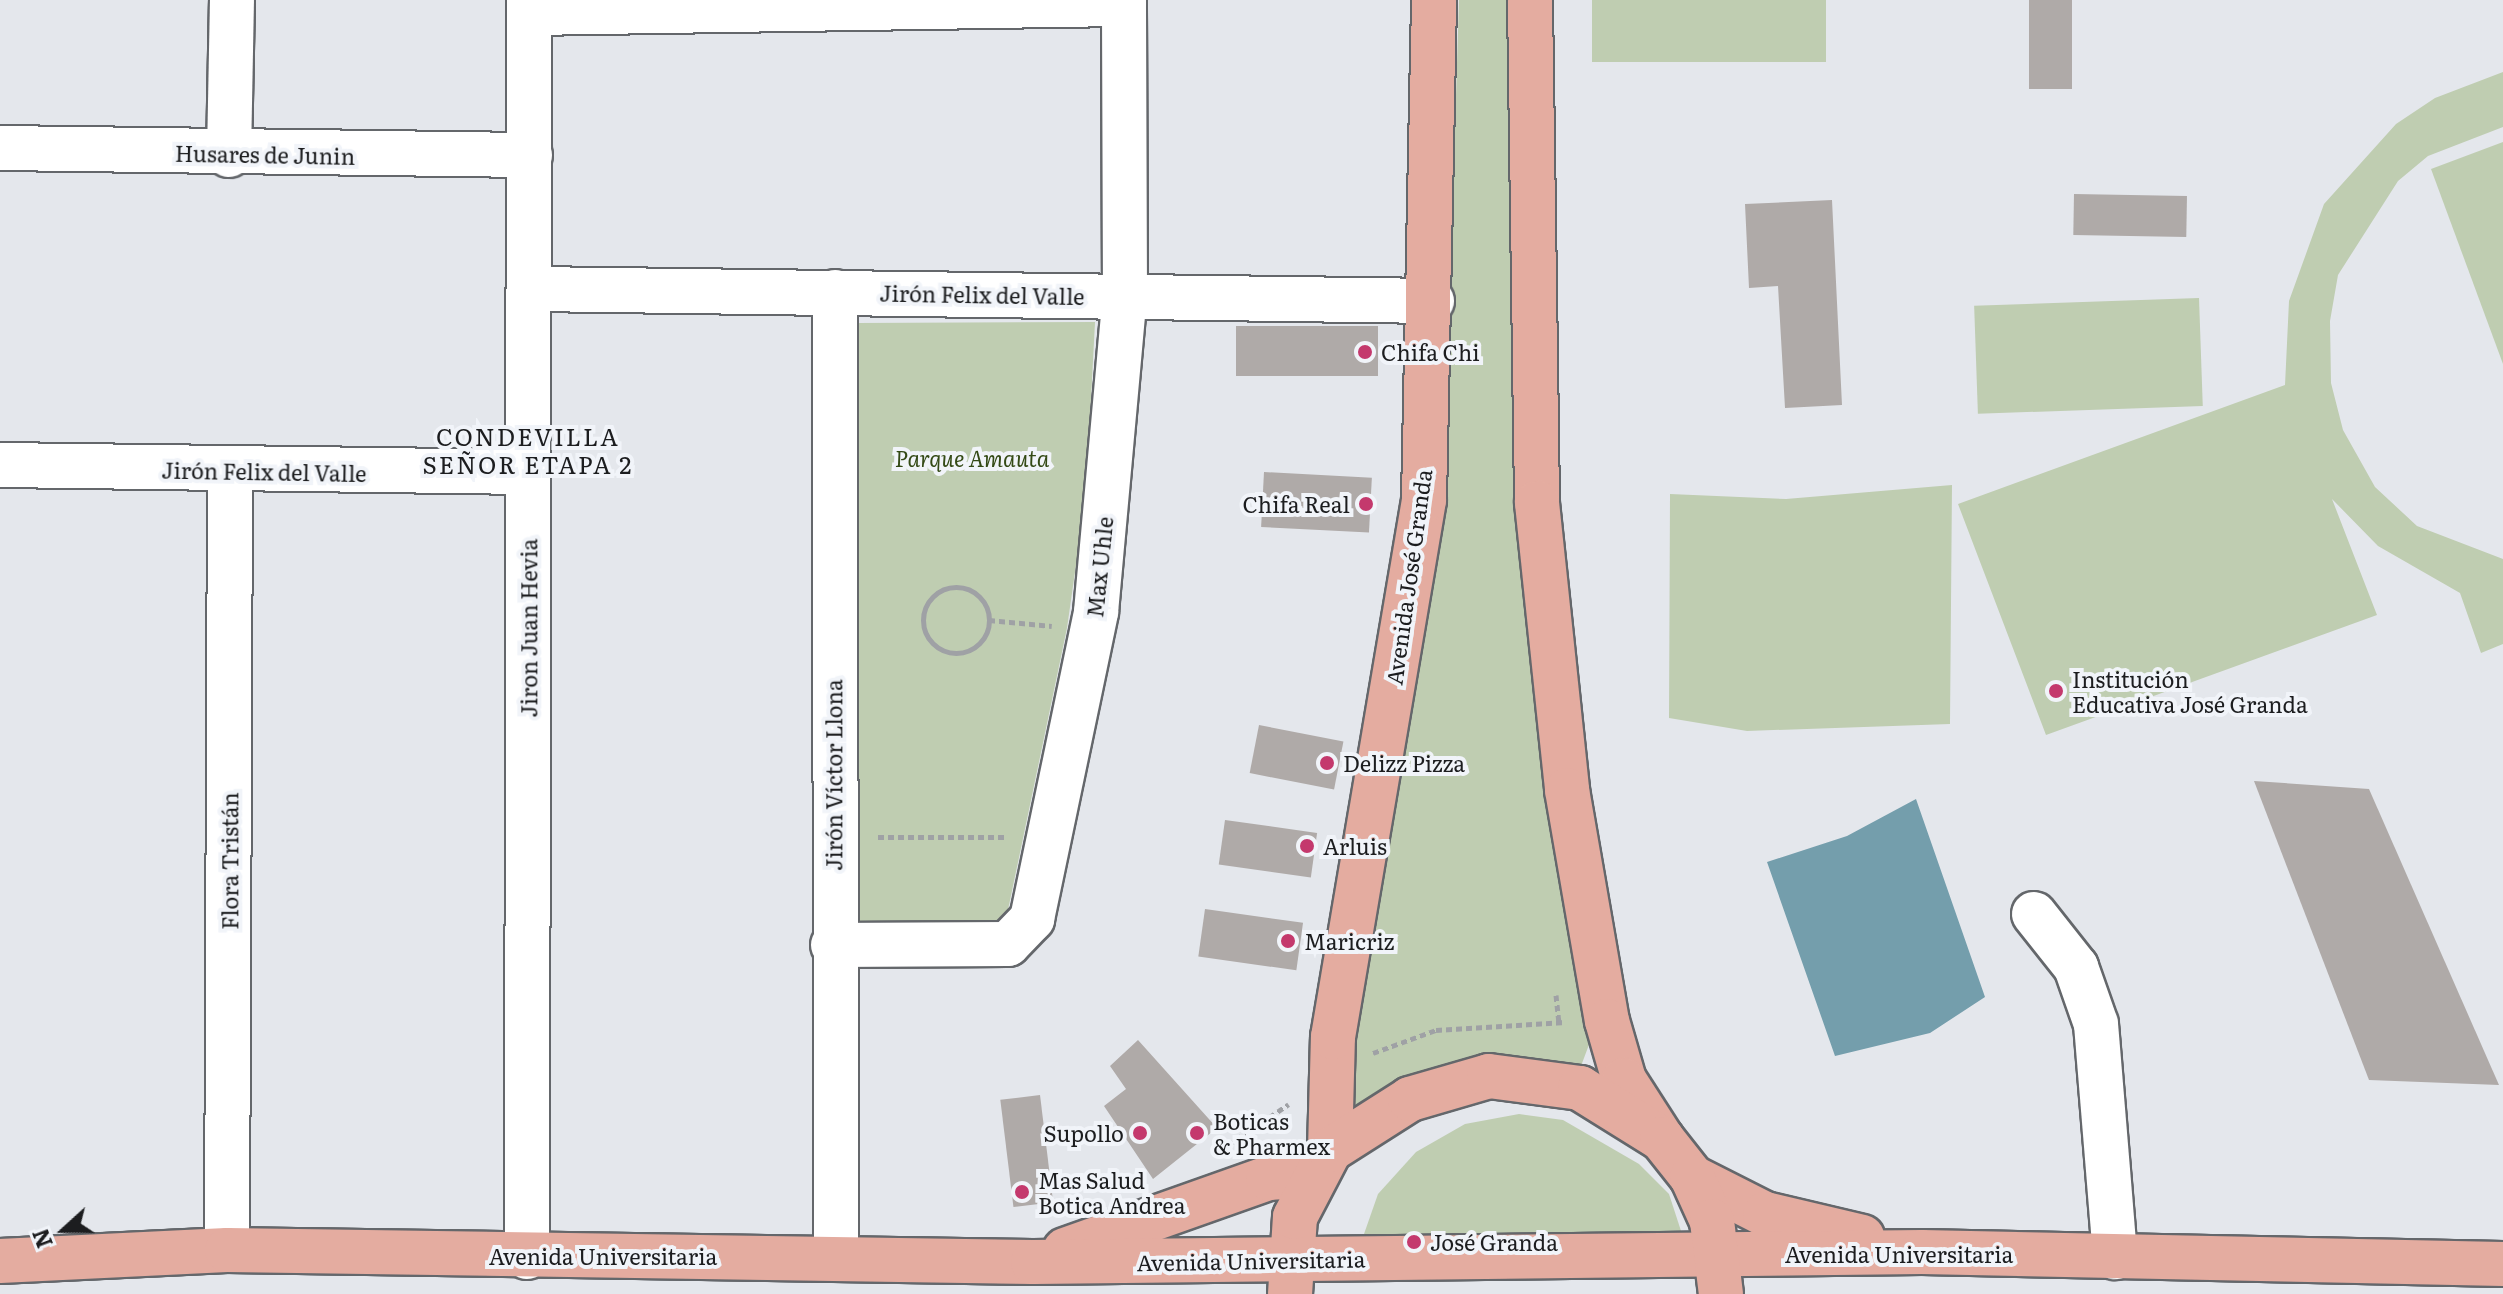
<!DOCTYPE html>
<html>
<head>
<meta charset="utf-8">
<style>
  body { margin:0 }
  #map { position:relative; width:2503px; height:1294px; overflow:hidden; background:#e4e7ec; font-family:Literata,serif }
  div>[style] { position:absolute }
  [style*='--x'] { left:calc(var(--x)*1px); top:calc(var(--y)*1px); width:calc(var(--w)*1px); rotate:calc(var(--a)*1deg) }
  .green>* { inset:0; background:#bfcdb1; transform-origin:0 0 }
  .water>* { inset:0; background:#749eac }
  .building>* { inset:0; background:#afaaa8; transform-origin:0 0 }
  .path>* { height:5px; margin-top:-2.5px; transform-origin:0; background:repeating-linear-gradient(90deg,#9fa1a5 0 6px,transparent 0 10px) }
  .path>.ring { margin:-2.5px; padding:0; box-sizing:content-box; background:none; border:5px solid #9fa1a5; border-radius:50% }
  .roads { filter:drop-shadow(2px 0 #64676b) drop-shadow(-2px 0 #64676b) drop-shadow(0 2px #64676b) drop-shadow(0 -2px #64676b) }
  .minor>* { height:44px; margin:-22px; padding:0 22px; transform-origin:22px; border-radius:22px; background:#fff }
  .major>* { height:44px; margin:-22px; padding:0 22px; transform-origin:22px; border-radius:22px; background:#e4aca0 }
  .dots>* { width:22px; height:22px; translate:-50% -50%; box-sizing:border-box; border:4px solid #f1f4f9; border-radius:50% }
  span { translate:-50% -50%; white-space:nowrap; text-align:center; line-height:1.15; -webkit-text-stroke:8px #f1f4f9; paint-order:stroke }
  .street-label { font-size:22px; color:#1c1d1f }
  .poi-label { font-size:22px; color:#1c1d1f }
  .left { translate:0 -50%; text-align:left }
  .right { translate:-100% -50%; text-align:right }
  .park-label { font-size:22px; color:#344a16; font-style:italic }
  .neighbourhood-label { font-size:24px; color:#1c1d1f; letter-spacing:2px }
  .north { position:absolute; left:24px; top:1190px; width:80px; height:80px; -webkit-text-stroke:6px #f1f4f9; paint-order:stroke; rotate:249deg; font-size:22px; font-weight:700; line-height:32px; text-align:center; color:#1c1d1f }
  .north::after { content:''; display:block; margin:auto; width:28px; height:36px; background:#1c1d1f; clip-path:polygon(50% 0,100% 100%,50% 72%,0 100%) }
</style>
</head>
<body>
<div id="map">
  <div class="green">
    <div style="clip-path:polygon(1459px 0,1516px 0,1593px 1034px,1581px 1066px,1536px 1059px,1469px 1062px,1347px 1112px,1344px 1066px,1443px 507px)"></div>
    <div style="left:1592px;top:0;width:234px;height:62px"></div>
    <div style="clip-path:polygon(2503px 72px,2503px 127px,2428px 156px,2398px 181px,2338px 275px,2330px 321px,2331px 383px,2343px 430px,2375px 487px,2417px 526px,2503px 559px,2503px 644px,2481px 653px,2460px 593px,2378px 546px,2332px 499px,2377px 615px,2046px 735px,1958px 504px,2285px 385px,2289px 301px,2324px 204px,2396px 124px,2435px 98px)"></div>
    <div style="clip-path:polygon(2503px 142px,2503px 364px,2431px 169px)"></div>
    <div style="left:2199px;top:298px;width:108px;height:225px;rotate:88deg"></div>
    <div style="clip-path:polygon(1095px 322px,1086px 495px,1067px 628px,1004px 929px,851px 927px,857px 323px)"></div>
    <div style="clip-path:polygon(1952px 485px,1950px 724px,1747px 731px,1669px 718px,1670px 494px,1786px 499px)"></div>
    <div style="clip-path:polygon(1519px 1114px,1563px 1120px,1639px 1164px,1669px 1194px,1682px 1234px,1364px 1234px,1378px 1194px,1416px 1152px,1465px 1124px)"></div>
  </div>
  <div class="water">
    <div style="clip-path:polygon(1916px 799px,1985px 997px,1930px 1033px,1835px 1056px,1767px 862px,1847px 836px)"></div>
  </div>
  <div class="building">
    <div style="left:2029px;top:0;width:43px;height:89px"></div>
    <div style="left:2074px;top:194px;width:113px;height:41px;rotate:1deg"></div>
    <div style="clip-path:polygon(1832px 200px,1842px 405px,1785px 408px,1778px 286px,1749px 288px,1745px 204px)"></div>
    <div style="left:1236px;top:326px;width:142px;height:50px"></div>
    <div style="left:1264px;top:472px;width:108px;height:55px;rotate:3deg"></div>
    <div style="left:1259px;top:725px;width:86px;height:49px;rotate:11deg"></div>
    <div style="clip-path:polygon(2254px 781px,2369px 789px,2499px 1085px,2369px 1080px)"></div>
    <div style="left:1225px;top:820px;width:93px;height:45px;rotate:8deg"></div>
    <div style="left:1205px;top:909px;width:99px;height:48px;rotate:8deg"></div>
    <div style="clip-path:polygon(1138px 1040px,1217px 1128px,1153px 1179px,1104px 1106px,1126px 1089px,1110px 1066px)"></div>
    <div style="left:1040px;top:1095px;width:108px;height:40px;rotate:83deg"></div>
  </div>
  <div class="path">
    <div class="ring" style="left:923px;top:587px;width:61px;height:61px"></div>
    <div style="--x:989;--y:620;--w:63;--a:5.4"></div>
    <div style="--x:878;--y:837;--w:130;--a:0"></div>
    <div style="--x:1556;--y:995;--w:27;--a:84"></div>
    <div style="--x:1373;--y:1053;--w:67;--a:-20.1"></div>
    <div style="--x:1436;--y:1030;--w:130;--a:-3.5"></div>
    <div style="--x:1228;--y:1145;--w:73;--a:-33.9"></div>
  </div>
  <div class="roads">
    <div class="minor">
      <div style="--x:529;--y:13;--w:595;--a:-0.87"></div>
      <div style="--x:0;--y:148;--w:530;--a:0.76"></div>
      <div style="--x:229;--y:155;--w:155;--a:-88.9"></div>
      <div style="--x:532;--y:289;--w:900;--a:0.76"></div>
      <div style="--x:835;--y:292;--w:965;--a:89.94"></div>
      <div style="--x:0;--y:465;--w:528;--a:0.76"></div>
      <div style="--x:2034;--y:914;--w:68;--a:51.6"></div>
      <div style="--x:2076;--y:967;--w:60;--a:70.7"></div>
      <div style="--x:2096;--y:1024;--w:234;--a:85.3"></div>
      <div style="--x:833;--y:945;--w:175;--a:-0.3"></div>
      <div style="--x:1008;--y:944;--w:35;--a:-46"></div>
      <div style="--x:1032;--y:919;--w:314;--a:-78.2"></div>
      <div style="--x:1096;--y:612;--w:317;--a:-84.8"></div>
      <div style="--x:1125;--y:296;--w:296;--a:-90.2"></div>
      <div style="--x:227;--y:1250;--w:777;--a:-89.78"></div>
      <div style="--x:527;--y:1257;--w:1257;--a:-89.91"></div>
    </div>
    <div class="major">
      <div style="--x:1530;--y:0;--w:503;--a:89.2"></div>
      <div style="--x:1537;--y:503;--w:289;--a:84"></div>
      <div style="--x:1567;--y:790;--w:234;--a:80.2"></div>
      <div style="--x:1607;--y:1021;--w:61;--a:73.9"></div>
      <div style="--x:1624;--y:1080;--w:70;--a:57.2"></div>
      <div style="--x:1330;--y:1150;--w:113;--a:-88.5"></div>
      <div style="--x:1333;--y:1037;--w:545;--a:-80.38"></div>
      <div style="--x:1424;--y:500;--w:500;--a:-88.85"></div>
      <div style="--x:1692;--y:1177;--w:82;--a:26.9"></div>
      <div style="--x:1765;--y:1214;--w:100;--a:13.3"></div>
      <div style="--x:1065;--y:1250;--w:215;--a:-19.5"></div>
      <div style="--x:1268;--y:1178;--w:47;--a:-3.7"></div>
      <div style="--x:0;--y:1261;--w:227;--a:-2.8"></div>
      <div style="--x:227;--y:1250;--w:806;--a:0.85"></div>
      <div style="--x:1033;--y:1262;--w:889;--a:-0.64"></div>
      <div style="--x:1922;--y:1252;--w:581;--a:1.18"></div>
      <div style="--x:1290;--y:1294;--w:77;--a:-86.3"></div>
      <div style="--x:1295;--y:1217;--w:76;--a:-62.4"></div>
      <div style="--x:1330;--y:1150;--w:95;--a:-32.5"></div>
      <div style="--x:1410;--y:1099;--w:82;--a:-16.2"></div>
      <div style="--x:1489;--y:1076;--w:92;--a:7.5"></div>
      <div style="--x:1580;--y:1088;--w:97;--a:31.9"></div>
      <div style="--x:1662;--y:1139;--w:48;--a:51.7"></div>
      <div style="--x:1692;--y:1177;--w:48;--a:65.6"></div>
      <div style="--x:1712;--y:1221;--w:74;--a:83"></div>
    </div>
  </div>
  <div class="dots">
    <div style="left:1365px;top:352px;background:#c4396d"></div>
    <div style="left:1366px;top:504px;background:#c4396d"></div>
    <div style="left:2056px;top:691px;background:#c4396d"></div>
    <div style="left:1327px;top:763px;background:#c4396d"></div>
    <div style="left:1307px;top:846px;background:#c4396d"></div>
    <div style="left:1288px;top:941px;background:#c4396d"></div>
    <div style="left:1140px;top:1133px;background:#c4396d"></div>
    <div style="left:1197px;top:1133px;background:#c4396d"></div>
    <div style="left:1022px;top:1192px;background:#c4396d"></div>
    <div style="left:1414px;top:1242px;background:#c4396d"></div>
  </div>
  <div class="street-label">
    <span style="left:265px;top:154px;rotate:1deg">Husares de Junin</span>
    <span style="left:982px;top:294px;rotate:1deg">Jirón Felix del Valle</span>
    <span style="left:264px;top:471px;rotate:1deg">Jirón Felix del Valle</span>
    <span style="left:1099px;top:567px;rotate:-84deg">Max Uhle</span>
    <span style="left:1408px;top:577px;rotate:-82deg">Avenida José Granda</span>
    <span style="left:528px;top:628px;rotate:-90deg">Jiron Juan Hevia</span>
    <span style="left:833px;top:775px;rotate:-90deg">Jirón Víctor Llona</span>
    <span style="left:229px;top:861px;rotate:-90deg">Flora Tristán</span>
    <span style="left:1899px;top:1254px">Avenida Universitaria</span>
    <span style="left:603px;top:1256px">Avenida Universitaria</span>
    <span style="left:1251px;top:1260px;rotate:-1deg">Avenida Universitaria</span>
  </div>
  <div class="poi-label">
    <span class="left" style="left:1381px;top:352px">Chifa Chi</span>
    <span class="right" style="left:1350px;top:504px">Chifa Real</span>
    <span class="left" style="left:2072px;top:691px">Institución<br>Educativa José Granda</span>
    <span class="left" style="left:1343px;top:763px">Delizz Pizza</span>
    <span class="left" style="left:1323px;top:846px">Arluis</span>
    <span class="left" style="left:1304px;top:941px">Maricriz</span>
    <span class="left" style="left:1213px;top:1133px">Boticas<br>&amp; Pharmex</span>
    <span class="right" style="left:1124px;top:1133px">Supollo</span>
    <span class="left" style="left:1038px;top:1192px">Mas Salud<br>Botica Andrea</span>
    <span class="left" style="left:1430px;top:1242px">José Granda</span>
  </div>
  <div class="park-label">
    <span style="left:972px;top:458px">Parque Amauta</span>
  </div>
  <div class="neighbourhood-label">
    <span style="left:528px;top:450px">CONDEVILLA<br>SEÑOR ETAPA 2</span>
  </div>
  <div class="north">N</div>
</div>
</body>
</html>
